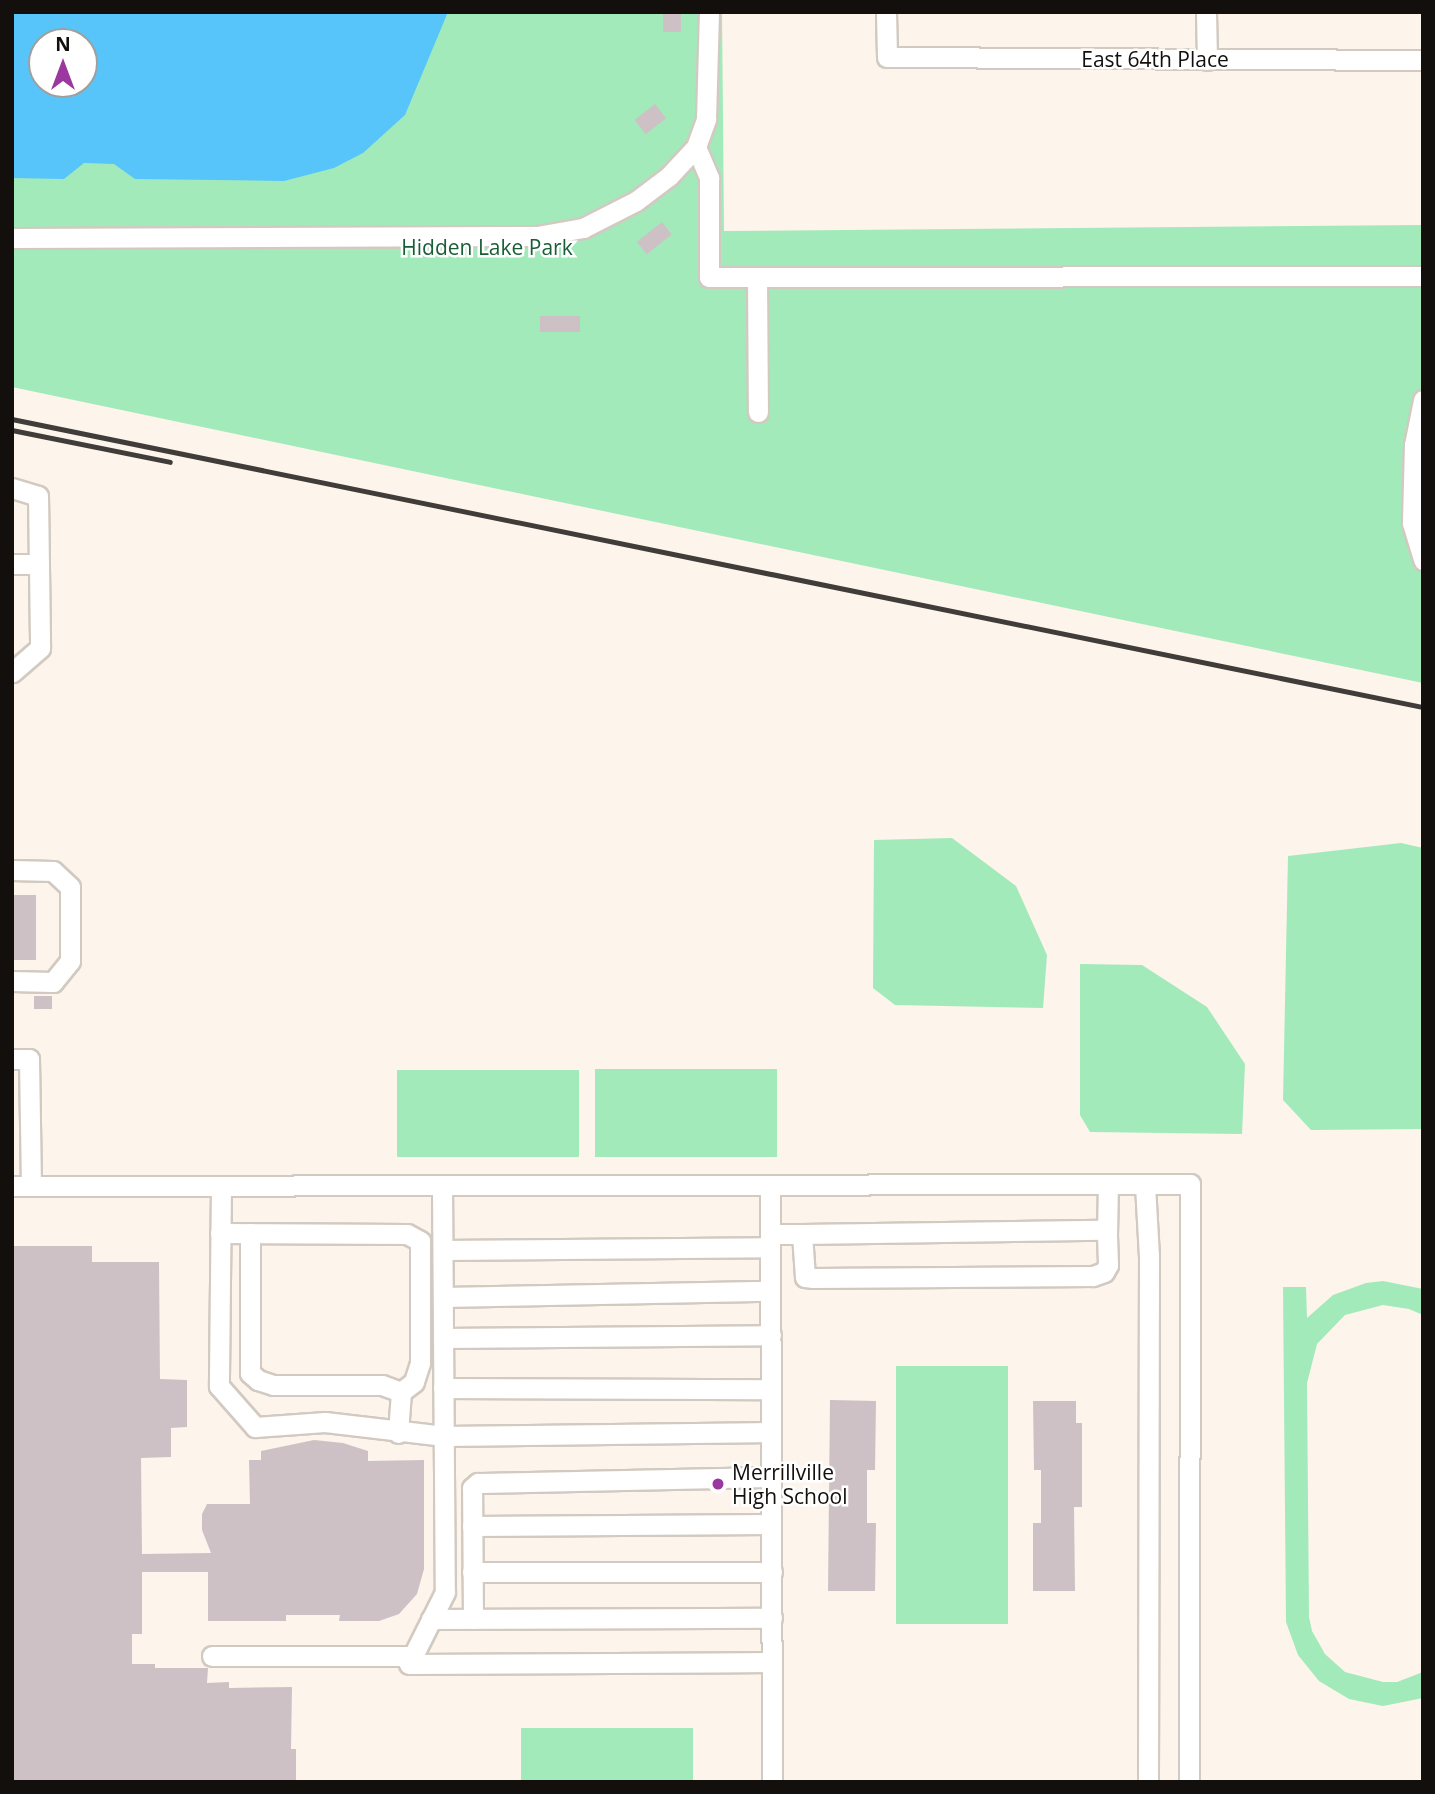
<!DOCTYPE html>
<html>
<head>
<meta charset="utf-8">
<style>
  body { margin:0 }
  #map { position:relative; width:1435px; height:1794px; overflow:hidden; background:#fdf4ec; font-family:"Open Sans",sans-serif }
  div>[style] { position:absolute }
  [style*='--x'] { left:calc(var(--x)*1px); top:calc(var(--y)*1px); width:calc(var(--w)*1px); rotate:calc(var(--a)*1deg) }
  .green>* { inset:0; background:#a2eab9; transform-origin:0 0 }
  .water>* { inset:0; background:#57c5fa }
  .building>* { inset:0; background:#cec1c5; transform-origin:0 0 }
  .roads { filter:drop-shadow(2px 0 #d2cac1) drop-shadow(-2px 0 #d2cac1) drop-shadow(0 2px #d2cac1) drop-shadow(0 -2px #d2cac1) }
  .minor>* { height:19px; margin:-9.5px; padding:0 9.5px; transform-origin:9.5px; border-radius:9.5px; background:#fff }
  .rail>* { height:4.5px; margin:-2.25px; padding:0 2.25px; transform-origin:2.25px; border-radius:2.25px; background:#403c39 }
  .dots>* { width:19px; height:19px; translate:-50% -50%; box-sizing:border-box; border:4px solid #fff; border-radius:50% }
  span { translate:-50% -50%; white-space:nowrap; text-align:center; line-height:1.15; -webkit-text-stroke:5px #fff; paint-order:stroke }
  .street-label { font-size:21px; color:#120f0d }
  .park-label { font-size:21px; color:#1a5e37 }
  .poi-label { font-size:21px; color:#120f0d }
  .left { translate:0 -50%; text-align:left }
  .frame { position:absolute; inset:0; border:14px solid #120f0d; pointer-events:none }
  .north { position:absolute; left:28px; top:28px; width:70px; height:70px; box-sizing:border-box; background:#fff; border:2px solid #a09f9e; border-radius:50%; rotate:0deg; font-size:19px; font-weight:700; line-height:28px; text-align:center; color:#120f0d }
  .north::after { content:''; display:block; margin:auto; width:24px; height:32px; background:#9b389f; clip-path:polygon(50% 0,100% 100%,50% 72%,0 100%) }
</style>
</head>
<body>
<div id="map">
  <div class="green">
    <div style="clip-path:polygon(evenodd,12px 12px,722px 12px,724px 231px,1423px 225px,1423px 683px,12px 387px,12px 12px,42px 42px,84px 42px,84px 84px,42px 84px,42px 42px)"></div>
    <div style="clip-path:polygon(952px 838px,1016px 886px,1047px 955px,1043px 1008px,895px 1005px,873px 988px,874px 840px)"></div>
    <div style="clip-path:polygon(1401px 843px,1423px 848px,1423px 1129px,1311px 1130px,1283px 1100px,1288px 856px)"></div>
    <div style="clip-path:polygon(1080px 964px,1142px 965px,1207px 1007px,1245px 1064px,1242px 1134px,1090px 1132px,1080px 1115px)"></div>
    <div style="left:595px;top:1069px;width:182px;height:88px"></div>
    <div style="left:397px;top:1070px;width:182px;height:87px"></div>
    <div style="clip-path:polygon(1383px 1281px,1423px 1289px,1423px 1315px,1409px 1309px,1383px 1305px,1345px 1315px,1317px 1344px,1307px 1383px,1309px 1617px,1312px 1631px,1325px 1654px,1345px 1672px,1383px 1682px,1397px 1682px,1423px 1672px,1423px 1698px,1383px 1706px,1349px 1699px,1319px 1681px,1298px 1655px,1286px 1622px,1283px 1287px,1306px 1287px,1307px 1318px,1333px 1295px,1366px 1283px)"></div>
    <div style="left:896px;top:1366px;width:112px;height:258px"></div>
    <div style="left:693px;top:1728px;width:54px;height:172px;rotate:90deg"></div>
  </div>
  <div class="water">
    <div style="clip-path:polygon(evenodd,12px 12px,448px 12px,405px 115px,363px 153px,334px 168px,284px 181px,135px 179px,114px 164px,84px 163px,64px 179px,12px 178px,12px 12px,42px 42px,84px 42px,84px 84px,42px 84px,42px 42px)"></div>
  </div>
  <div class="building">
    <div style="left:663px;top:12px;width:18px;height:20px"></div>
    <div style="left:655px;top:104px;width:18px;height:26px;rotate:52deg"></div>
    <div style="left:662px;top:222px;width:16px;height:32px;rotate:52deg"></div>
    <div style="left:580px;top:316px;width:16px;height:40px;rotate:90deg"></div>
    <div style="left:12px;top:895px;width:24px;height:65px"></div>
    <div style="left:34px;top:996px;width:18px;height:13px"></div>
    <div style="clip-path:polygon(12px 1246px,92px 1246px,92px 1262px,159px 1262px,160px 1379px,187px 1380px,187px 1427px,171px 1428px,171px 1457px,141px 1458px,142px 1554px,211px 1553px,202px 1530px,202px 1514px,207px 1504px,250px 1504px,249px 1460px,261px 1460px,261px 1451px,314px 1440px,343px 1443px,368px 1451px,368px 1461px,424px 1460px,424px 1569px,417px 1594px,399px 1614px,379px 1621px,339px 1621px,340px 1615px,286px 1615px,286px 1621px,208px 1621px,208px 1572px,142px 1572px,142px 1634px,132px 1634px,132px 1664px,155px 1664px,155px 1668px,208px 1668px,207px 1683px,229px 1682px,229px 1688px,292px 1687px,291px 1749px,296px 1749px,296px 1782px,12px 1782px)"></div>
    <div style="clip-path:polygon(830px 1400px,876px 1401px,875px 1470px,867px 1470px,867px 1523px,876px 1523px,875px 1591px,828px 1591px)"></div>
    <div style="clip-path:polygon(1033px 1401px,1076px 1401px,1076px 1423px,1082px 1423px,1082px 1507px,1074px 1507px,1075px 1591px,1033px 1591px,1033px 1523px,1041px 1523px,1041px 1470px,1034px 1470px)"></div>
  </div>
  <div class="roads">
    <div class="minor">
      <div style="--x:886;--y:12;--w:45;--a:88.7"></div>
      <div style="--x:887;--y:57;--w:536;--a:0.32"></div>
      <div style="--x:1206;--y:12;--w:48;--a:88.8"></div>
      <div style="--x:696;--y:147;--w:34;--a:67"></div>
      <div style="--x:709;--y:178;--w:99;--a:90"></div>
      <div style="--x:709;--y:277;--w:714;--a:-0.08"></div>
      <div style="--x:12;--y:238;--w:525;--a:-0.22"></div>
      <div style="--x:537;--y:236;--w:47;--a:-9.9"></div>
      <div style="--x:583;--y:228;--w:59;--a:-27"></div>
      <div style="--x:636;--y:201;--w:41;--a:-37.1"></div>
      <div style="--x:669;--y:176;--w:40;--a:-47"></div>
      <div style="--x:696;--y:147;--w:30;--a:-70"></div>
      <div style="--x:706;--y:119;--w:107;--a:-88.4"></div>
      <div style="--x:757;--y:277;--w:135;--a:89.6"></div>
      <div style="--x:1423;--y:400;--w:46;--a:101.3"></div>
      <div style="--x:1414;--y:445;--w:78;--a:91.5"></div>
      <div style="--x:1412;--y:523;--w:39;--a:73"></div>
      <div style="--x:12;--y:488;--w:27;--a:17"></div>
      <div style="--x:38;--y:496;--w:152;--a:89.2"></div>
      <div style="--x:40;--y:648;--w:37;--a:139"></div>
      <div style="--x:12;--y:564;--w:27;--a:0"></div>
      <div style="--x:12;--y:870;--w:41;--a:1.4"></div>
      <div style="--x:53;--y:871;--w:23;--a:43"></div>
      <div style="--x:70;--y:887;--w:74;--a:90"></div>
      <div style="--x:70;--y:961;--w:27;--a:129"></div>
      <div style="--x:53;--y:982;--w:41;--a:-178.6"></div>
      <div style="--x:12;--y:1059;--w:17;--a:0"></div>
      <div style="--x:29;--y:1059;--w:127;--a:89.1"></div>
      <div style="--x:770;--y:1185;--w:597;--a:89.81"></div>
      <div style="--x:1145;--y:1185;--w:71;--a:86.8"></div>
      <div style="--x:1149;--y:1256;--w:526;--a:90.11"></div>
      <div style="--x:12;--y:1186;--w:1178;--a:-0.1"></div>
      <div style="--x:1190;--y:1184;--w:598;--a:90.1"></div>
      <div style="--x:221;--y:1186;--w:200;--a:90.6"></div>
      <div style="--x:219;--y:1386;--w:55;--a:48.7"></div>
      <div style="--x:255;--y:1427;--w:70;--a:-4.1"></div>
      <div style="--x:325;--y:1422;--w:120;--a:6.7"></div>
      <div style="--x:444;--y:1436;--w:327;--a:-0.7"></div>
      <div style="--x:442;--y:1186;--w:406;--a:89.6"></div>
      <div style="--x:445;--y:1592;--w:80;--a:116.6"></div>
      <div style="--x:409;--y:1664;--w:363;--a:-0.3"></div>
      <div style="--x:220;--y:1233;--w:187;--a:0.3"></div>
      <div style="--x:407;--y:1234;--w:15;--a:28"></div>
      <div style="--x:420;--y:1241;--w:122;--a:90"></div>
      <div style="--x:420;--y:1363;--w:20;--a:108"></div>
      <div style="--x:414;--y:1382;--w:16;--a:142"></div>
      <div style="--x:401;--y:1392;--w:41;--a:94.2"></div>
      <div style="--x:250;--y:1233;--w:140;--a:90"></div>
      <div style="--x:250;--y:1373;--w:11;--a:41"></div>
      <div style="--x:258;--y:1380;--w:16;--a:18"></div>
      <div style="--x:273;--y:1385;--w:109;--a:0"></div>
      <div style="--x:382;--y:1385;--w:20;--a:20"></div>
      <div style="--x:770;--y:1234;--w:32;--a:0"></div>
      <div style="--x:802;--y:1234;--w:300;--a:-0.8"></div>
      <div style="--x:1102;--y:1230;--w:7;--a:45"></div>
      <div style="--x:1107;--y:1235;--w:30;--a:88"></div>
      <div style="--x:1108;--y:1265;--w:8;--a:120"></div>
      <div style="--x:1104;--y:1272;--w:12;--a:160"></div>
      <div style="--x:1093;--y:1276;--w:280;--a:179.6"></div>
      <div style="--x:813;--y:1278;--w:8;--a:-173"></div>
      <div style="--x:805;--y:1277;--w:43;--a:-94"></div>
      <div style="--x:1107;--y:1235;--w:50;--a:-88.9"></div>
      <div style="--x:443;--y:1250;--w:327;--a:-0.5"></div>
      <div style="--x:443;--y:1297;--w:327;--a:-1.1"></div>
      <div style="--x:443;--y:1338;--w:328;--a:-0.5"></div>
      <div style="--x:443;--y:1388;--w:328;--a:0.2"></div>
      <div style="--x:472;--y:1526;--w:299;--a:-0.4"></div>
      <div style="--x:472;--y:1572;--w:300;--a:0"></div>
      <div style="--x:431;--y:1619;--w:341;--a:-0.2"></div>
      <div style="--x:473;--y:1619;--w:131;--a:-90.4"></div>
      <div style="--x:472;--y:1488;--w:8;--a:-40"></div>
      <div style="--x:478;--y:1483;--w:293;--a:-1.2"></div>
      <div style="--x:212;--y:1656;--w:201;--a:0"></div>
    </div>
  </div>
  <div class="rail">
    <div style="--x:12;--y:419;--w:1440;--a:11.54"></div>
    <div style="--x:12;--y:430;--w:161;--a:11.4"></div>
  </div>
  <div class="dots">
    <div style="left:718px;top:1484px;background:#9b389f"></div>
  </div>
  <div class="street-label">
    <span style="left:1155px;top:59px">East 64th Place</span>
  </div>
  <div class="park-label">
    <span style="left:487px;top:247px">Hidden Lake Park</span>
  </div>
  <div class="poi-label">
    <span class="left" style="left:732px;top:1484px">Merrillville<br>High School</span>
  </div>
  <div class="frame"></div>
  <div class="north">N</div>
</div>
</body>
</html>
